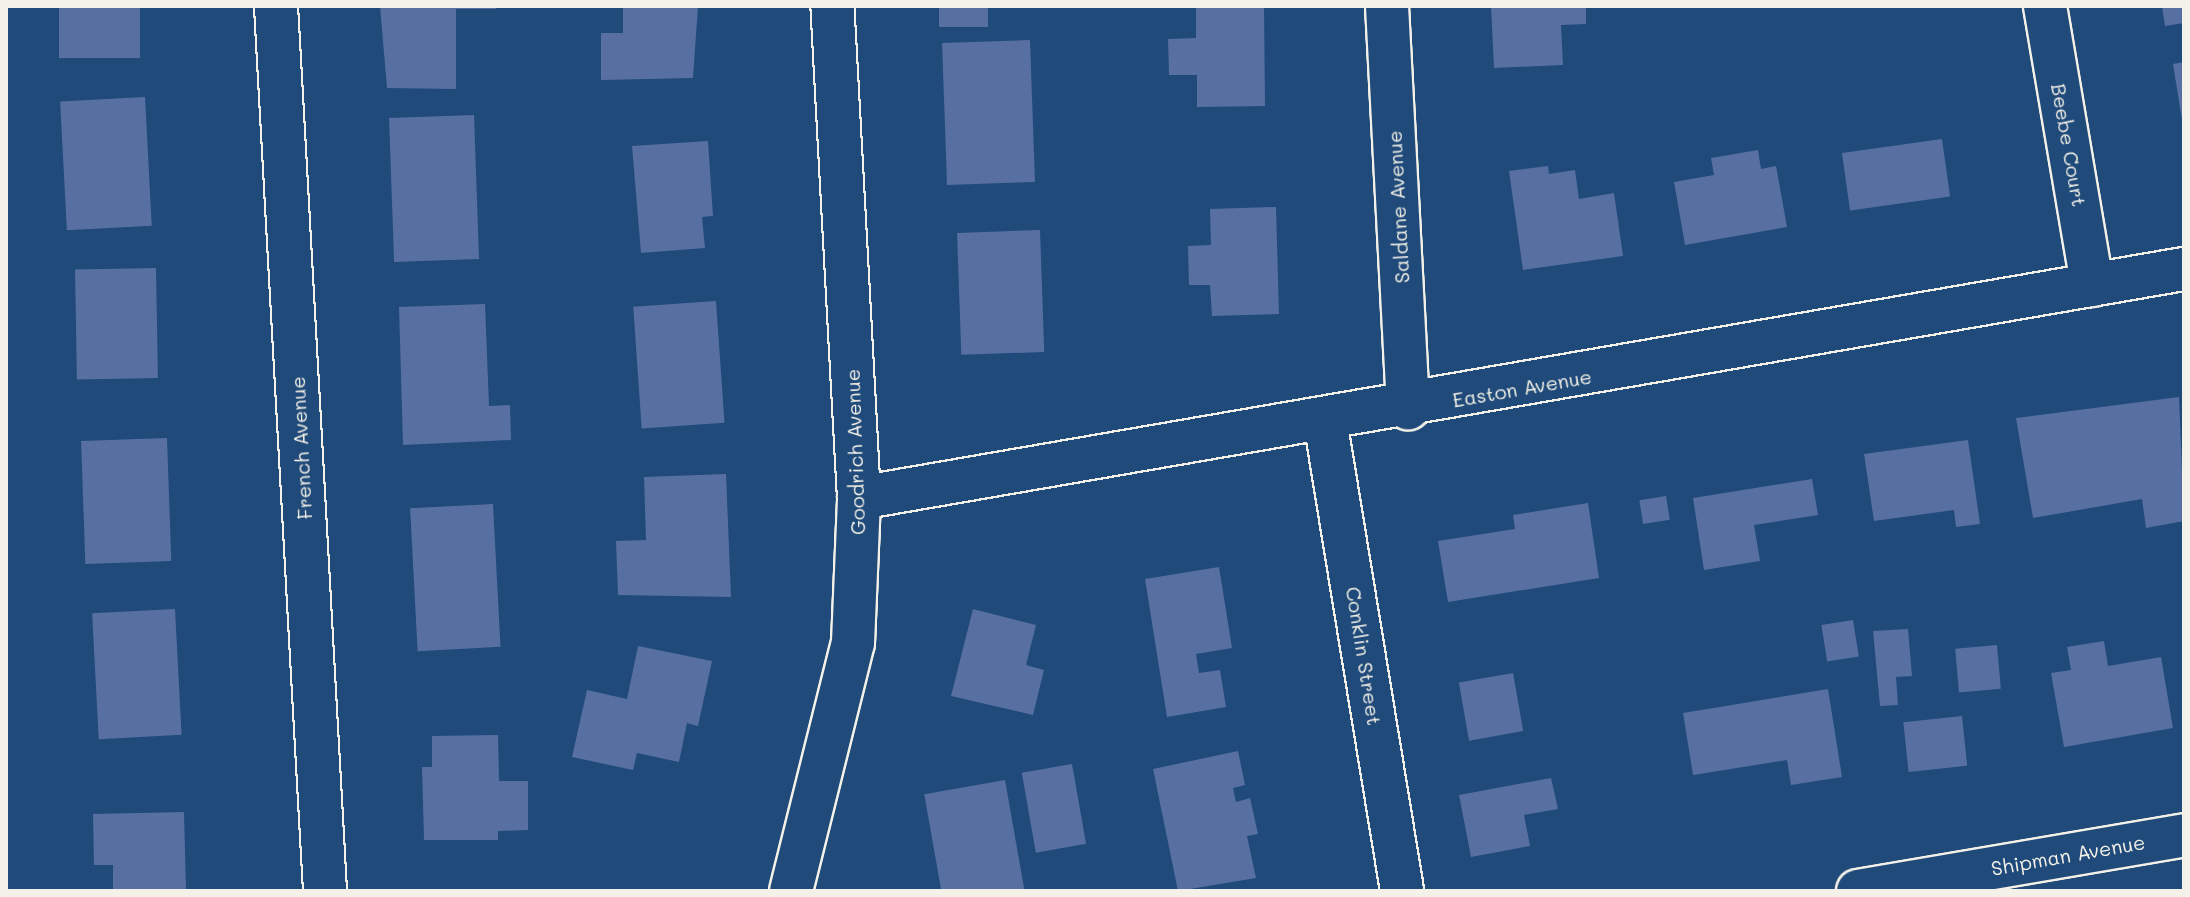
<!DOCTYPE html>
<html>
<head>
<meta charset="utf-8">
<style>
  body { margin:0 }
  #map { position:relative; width:2190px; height:897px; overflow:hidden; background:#1f4a7a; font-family:Mali,sans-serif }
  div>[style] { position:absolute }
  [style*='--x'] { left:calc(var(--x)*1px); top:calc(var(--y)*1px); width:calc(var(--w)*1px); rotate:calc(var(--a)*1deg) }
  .building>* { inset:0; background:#5770a1; transform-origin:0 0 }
  .roads { filter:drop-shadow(2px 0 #f4f1e8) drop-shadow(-2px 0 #f4f1e8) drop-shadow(0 2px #f4f1e8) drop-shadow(0 -2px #f4f1e8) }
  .street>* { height:42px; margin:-21px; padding:0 21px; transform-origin:21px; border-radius:21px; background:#1f4a7a }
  span { translate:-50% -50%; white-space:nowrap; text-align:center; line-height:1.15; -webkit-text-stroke:6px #1f4a7a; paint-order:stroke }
  .street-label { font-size:20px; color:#f4f1e8 }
  .frame { position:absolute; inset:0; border:8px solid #f4f1e8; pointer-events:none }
</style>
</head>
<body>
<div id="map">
  <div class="building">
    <div style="left:59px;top:6px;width:81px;height:52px"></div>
    <div style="clip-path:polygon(380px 6px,496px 6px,496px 9px,456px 9px,456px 89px,387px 88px)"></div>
    <div style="clip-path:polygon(623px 6px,698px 6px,693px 78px,601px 80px,601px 33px,623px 33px)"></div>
    <div style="left:939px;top:6px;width:49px;height:21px"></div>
    <div style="clip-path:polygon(1196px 6px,1264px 6px,1265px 106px,1197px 107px,1197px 75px,1169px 75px,1168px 39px,1196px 38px)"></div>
    <div style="clip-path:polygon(1491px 6px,1586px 6px,1586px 24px,1561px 25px,1563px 65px,1494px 68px)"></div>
    <div style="clip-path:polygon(2162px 6px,2184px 6px,2184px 23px,2165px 26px)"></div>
    <div style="left:1030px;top:40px;width:142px;height:88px;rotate:88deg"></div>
    <div style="clip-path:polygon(2184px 62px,2184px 120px,2182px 120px,2173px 64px)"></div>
    <div style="left:145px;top:97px;width:129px;height:85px;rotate:87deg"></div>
    <div style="left:474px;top:115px;width:144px;height:85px;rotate:88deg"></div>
    <div style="left:1942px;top:139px;width:58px;height:101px;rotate:82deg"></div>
    <div style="clip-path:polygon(708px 141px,713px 216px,702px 217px,705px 248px,641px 253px,632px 146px)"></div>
    <div style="clip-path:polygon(1758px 150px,1761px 169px,1776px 166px,1787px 227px,1685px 245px,1674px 182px,1714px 175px,1711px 158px)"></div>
    <div style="clip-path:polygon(1548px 166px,1549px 174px,1575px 170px,1579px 199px,1614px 193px,1623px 256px,1523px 270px,1509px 171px)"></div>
    <div style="clip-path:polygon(1276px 207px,1279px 314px,1212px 316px,1210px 285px,1189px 285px,1188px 246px,1211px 245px,1210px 209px)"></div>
    <div style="left:1040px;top:230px;width:122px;height:83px;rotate:88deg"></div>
    <div style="left:156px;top:268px;width:110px;height:81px;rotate:89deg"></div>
    <div style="left:716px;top:301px;width:122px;height:83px;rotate:86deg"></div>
    <div style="clip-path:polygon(485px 304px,489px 406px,510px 405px,511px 440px,403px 445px,399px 307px)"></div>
    <div style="clip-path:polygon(2179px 397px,2184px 521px,2146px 528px,2142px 499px,2033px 518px,2016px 418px)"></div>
    <div style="left:167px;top:438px;width:123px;height:86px;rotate:88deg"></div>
    <div style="clip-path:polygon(1968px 440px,1980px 524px,1956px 527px,1954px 510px,1874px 521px,1864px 454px)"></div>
    <div style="clip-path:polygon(726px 474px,731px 597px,618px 595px,616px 541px,646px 540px,644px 477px)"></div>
    <div style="clip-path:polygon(1812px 479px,1818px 515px,1754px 525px,1760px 561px,1704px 570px,1693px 498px)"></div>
    <div style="left:1666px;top:496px;width:24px;height:27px;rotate:81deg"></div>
    <div style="clip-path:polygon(1588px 503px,1599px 578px,1448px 602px,1438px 541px,1515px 529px,1513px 515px)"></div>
    <div style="left:493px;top:504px;width:143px;height:83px;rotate:87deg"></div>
    <div style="clip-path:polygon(1219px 567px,1232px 648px,1196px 654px,1199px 673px,1220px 670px,1226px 707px,1167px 717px,1145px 579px)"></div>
    <div style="left:175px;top:609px;width:126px;height:83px;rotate:87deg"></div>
    <div style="clip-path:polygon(973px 609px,1036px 625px,1026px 665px,1044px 670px,1033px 715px,951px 696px)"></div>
    <div style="left:1853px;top:620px;width:37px;height:32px;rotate:81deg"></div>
    <div style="clip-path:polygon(1908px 629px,1912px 676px,1896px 677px,1898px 705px,1880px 706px,1873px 631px)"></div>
    <div style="clip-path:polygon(2104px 641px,2108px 666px,2161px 657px,2173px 728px,2064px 747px,2051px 673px,2071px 670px,2067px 647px)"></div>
    <div style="left:1997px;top:645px;width:44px;height:42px;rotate:85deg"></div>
    <div style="clip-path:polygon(638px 646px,712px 661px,698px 726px,687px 723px,679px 762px,637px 753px,633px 770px,572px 757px,587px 690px,627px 699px)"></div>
    <div style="left:1513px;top:673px;width:59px;height:55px;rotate:80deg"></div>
    <div style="clip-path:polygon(1828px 689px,1842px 777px,1791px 785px,1787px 760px,1693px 775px,1683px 713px)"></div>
    <div style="left:1962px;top:716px;width:50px;height:59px;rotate:84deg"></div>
    <div style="clip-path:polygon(498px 735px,499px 781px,528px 781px,528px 830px,498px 831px,498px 840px,424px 840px,422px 767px,432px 767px,432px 736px)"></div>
    <div style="clip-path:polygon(1238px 751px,1245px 785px,1233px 788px,1236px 802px,1250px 798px,1258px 834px,1247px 836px,1256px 878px,1178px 891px,1153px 769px)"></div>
    <div style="left:1072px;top:764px;width:81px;height:51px;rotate:80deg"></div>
    <div style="clip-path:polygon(1551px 778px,1558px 809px,1524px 815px,1530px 846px,1471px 857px,1459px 795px)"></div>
    <div style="left:1005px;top:780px;width:113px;height:82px;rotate:80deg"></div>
    <div style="clip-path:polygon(184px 812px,186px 891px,113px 891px,113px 865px,94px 865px,93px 814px)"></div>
  </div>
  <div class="roads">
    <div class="street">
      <div style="--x:276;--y:6;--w:886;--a:86.83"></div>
      <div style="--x:1387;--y:6;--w:403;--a:87"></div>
      <div style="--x:2045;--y:6;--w:283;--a:80.4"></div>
      <div style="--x:1325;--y:420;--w:477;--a:80.7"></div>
      <div style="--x:859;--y:498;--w:1345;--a:-9.81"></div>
      <div style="--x:791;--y:891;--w:256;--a:-76"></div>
      <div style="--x:853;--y:643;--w:145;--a:-87.6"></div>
      <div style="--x:859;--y:498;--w:493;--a:-93.1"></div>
      <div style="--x:1858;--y:891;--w:331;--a:-9.7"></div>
    </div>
  </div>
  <div class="street-label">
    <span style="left:2069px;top:145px;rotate:80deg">Beebe Court</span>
    <span style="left:1398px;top:207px;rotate:-93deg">Saldane Avenue</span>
    <span style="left:1522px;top:388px;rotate:-10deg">Easton Avenue</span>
    <span style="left:301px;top:448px;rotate:-93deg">French Avenue</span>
    <span style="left:855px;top:452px;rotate:-92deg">Goodrich Avenue</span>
    <span style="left:1364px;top:656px;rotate:81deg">Conklin Street</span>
    <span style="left:2068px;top:855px;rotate:-10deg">Shipman Avenue</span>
  </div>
  <div class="frame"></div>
</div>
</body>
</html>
